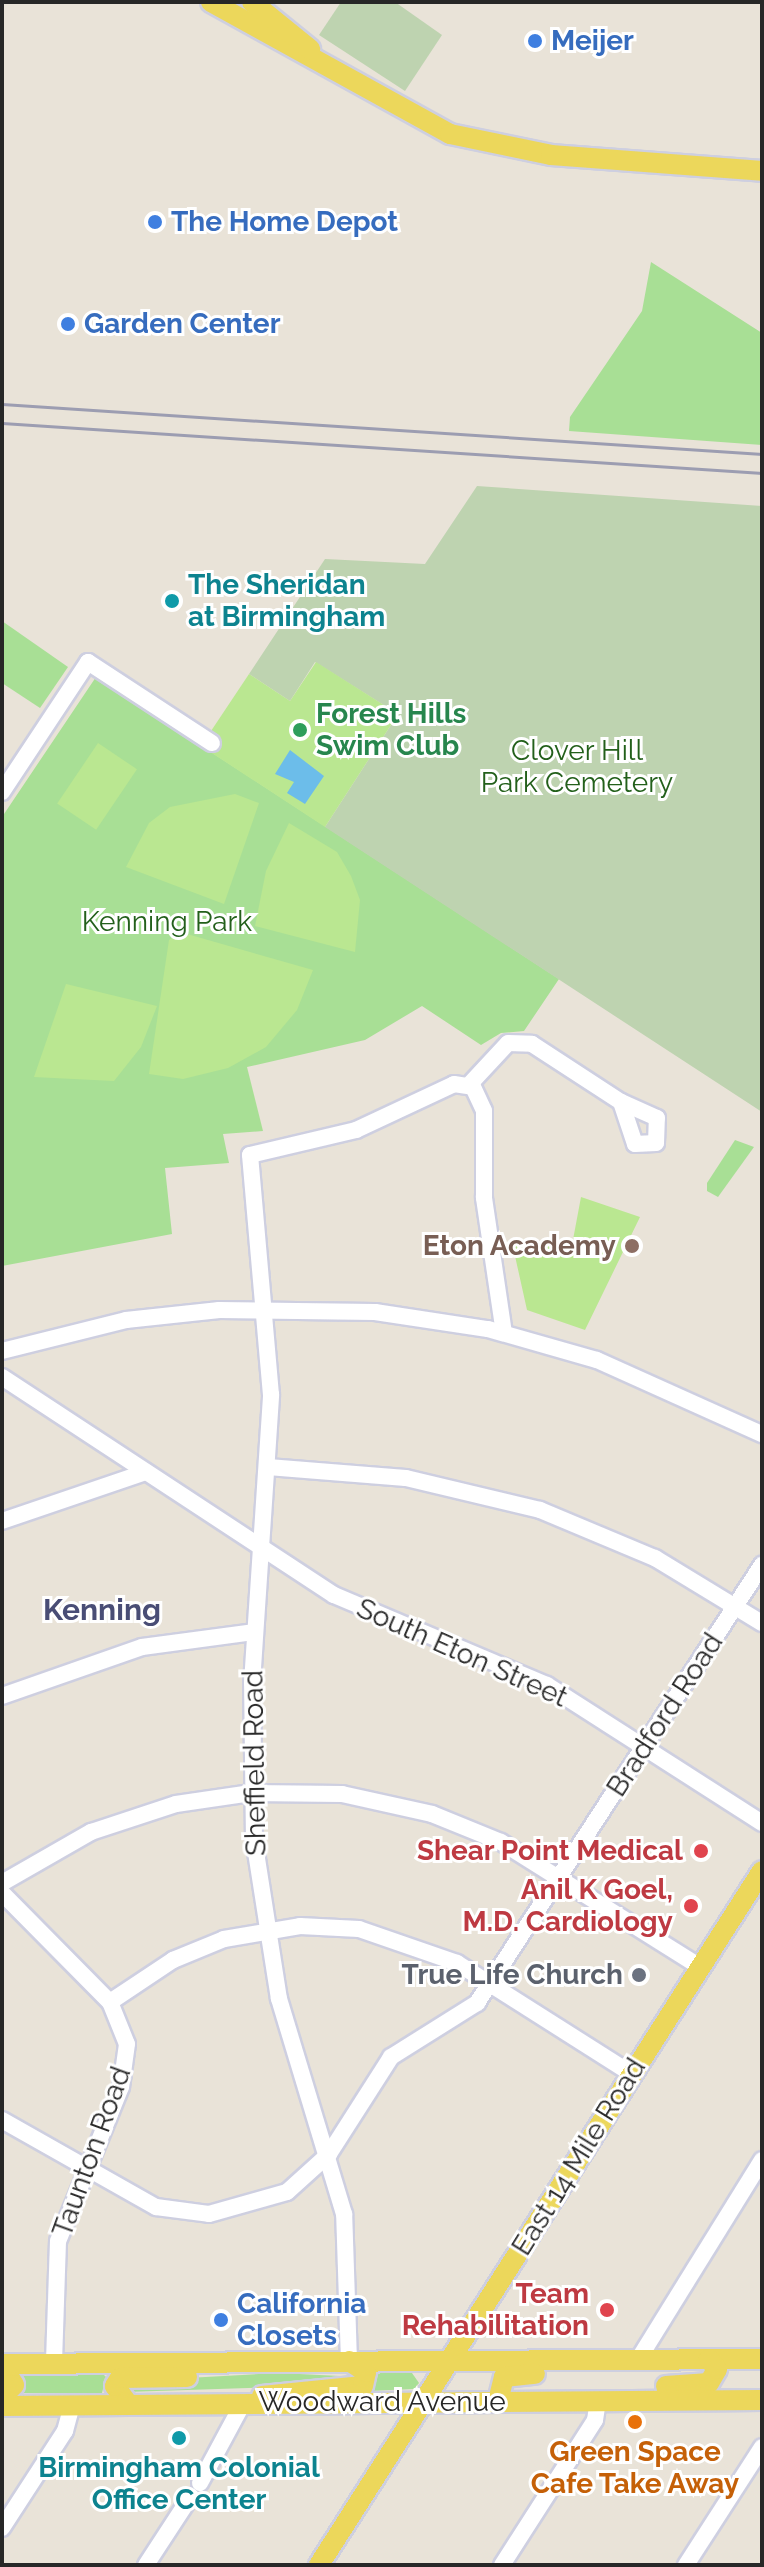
<!DOCTYPE html>
<html>
<head>
<meta charset="utf-8">
<style>
  body { margin:0 }
  #map { position:relative; width:764px; height:2567px; overflow:hidden; background:#e9e3d8; font-family:Raleway,sans-serif }
  div>[style] { position:absolute }
  [style*='--x'] { left:calc(var(--x)*1px); top:calc(var(--y)*1px); width:calc(var(--w)*1px); rotate:calc(var(--a)*1deg) }
  .green>* { inset:0; background:#a8df95 }
  .cemetery>* { inset:0; background:#bed3b0 }
  .pitch>* { inset:0; background:#bae791; transform-origin:0 0 }
  .water>* { inset:0; background:#6cbdea }
  .roads { filter:drop-shadow(2px 0 #cecfe0) drop-shadow(-2px 0 #cecfe0) drop-shadow(0 2px #cecfe0) drop-shadow(0 -2px #cecfe0) }
  .minor>* { height:16px; margin:-8px; padding:0 8px; transform-origin:8px; border-radius:8px; background:#fff }
  .major>* { height:20px; margin:-10px; padding:0 10px; transform-origin:10px; border-radius:10px; background:#ecd75b }
  .rail>* { height:3px; margin:-1.5px; padding:0 1.5px; transform-origin:1.5px; border-radius:1.5px; background:#9c9db1 }
  .dots>* { width:22px; height:22px; translate:-50% -50%; box-sizing:border-box; border:4px solid #fff; border-radius:50% }
  span { translate:-50% -50%; white-space:nowrap; text-align:center; line-height:1.15; -webkit-text-stroke:6px #fff; paint-order:stroke }
  .shop-label { font-size:28px; color:#366cbe; font-weight:700 }
  .left { translate:0 -50%; text-align:left }
  .culture-label { font-size:28px; color:#0d838f; font-weight:700 }
  .leisure-label { font-size:28px; color:#27864d; font-weight:700 }
  .park-label { font-size:28px; color:#23601b }
  .education-label { font-size:28px; color:#785e54; font-weight:700 }
  .right { translate:-100% -50%; text-align:right }
  .street-label { font-size:28px; color:#272727 }
  .health-label { font-size:28px; color:#be3a42; font-weight:700 }
  .worship-label { font-size:28px; color:#5b616d; font-weight:700 }
  .food-label { font-size:28px; color:#c56008; font-weight:700 }
  .neighbourhood-label { font-size:30px; color:#494d75; font-weight:700 }
  .frame { position:absolute; inset:0; border:4px solid #272727; pointer-events:none }
</style>
</head>
<body>
<div id="map">
  <div class="green">
    <div style="clip-path:polygon(651px 262px,762px 333px,762px 445px,569px 431px,570px 417px,642px 311px)"></div>
    <div style="clip-path:polygon(2px 621px,68px 667px,40px 708px,2px 683px)"></div>
    <div style="clip-path:polygon(96px 677px,559px 979px,524px 1031px,501px 1033px,481px 1045px,422px 1006px,365px 1040px,247px 1067px,263px 1131px,223px 1134px,229px 1163px,165px 1168px,172px 1234px,2px 1266px,2px 817px)"></div>
    <div style="clip-path:polygon(735px 1140px,754px 1147px,718px 1197px,707px 1191px,707px 1183px)"></div>
    <div style="clip-path:polygon(279px 2373px,360px 2377px,343px 2385px,126px 2392px,132px 2381px)"></div>
    <div style="clip-path:polygon(379px 2373px,412px 2373px,419px 2383px,414px 2389px,368px 2391px)"></div>
    <div style="clip-path:polygon(21px 2375px,104px 2375px,106px 2377px,102px 2393px,20px 2393px)"></div>
  </div>
  <div class="cemetery">
    <div style="clip-path:polygon(341px 2px,395px 2px,442px 35px,405px 91px,319px 35px)"></div>
    <div style="clip-path:polygon(477px 486px,762px 506px,762px 1112px,325px 827px,398px 714px,315px 662px,290px 701px,249px 674px,325px 559px,425px 564px)"></div>
  </div>
  <div class="pitch">
    <div style="clip-path:polygon(316px 662px,398px 714px,325px 827px,201px 746px,249px 674px,290px 701px)"></div>
    <div style="left:98px;top:743px;width:47px;height:73px;rotate:34deg"></div>
    <div style="clip-path:polygon(235px 794px,259px 803px,224px 904px,126px 867px,149px 823px,170px 807px)"></div>
    <div style="clip-path:polygon(289px 823px,337px 852px,351px 876px,360px 900px,355px 952px,255px 926px,266px 871px)"></div>
    <div style="clip-path:polygon(180px 932px,313px 970px,297px 1010px,266px 1047px,228px 1068px,183px 1079px,149px 1074px,169px 940px)"></div>
    <div style="clip-path:polygon(66px 984px,157px 1006px,141px 1047px,114px 1081px,34px 1077px)"></div>
    <div style="clip-path:polygon(581px 1197px,640px 1217px,585px 1330px,527px 1310px,513px 1247px,518px 1239px,572px 1245px)"></div>
  </div>
  <div class="water">
    <div style="clip-path:polygon(290px 750px,324px 776px,305px 804px,287px 793px,294px 782px,275px 774px)"></div>
  </div>
  <div class="roads">
    <div class="minor">
      <div style="--x:2;--y:792;--w:156;--a:-56.5"></div>
      <div style="--x:88;--y:662;--w:148;--a:33.2"></div>
      <div style="--x:469;--y:1085;--w:57;--a:-47.1"></div>
      <div style="--x:508;--y:1043;--w:24;--a:2"></div>
      <div style="--x:532;--y:1044;--w:106;--a:33.1"></div>
      <div style="--x:621;--y:1102;--w:44;--a:71.6"></div>
      <div style="--x:635;--y:1144;--w:21;--a:-3"></div>
      <div style="--x:656;--y:1143;--w:25;--a:-88"></div>
      <div style="--x:657;--y:1118;--w:39;--a:-156"></div>
      <div style="--x:2;--y:1351;--w:128;--a:-14"></div>
      <div style="--x:126;--y:1320;--w:94;--a:-6.1"></div>
      <div style="--x:219;--y:1310;--w:156;--a:0.7"></div>
      <div style="--x:375;--y:1312;--w:114;--a:8.6"></div>
      <div style="--x:488;--y:1329;--w:113;--a:15.9"></div>
      <div style="--x:597;--y:1360;--w:181;--a:24.2"></div>
      <div style="--x:2;--y:1377;--w:397;--a:33.3"></div>
      <div style="--x:334;--y:1595;--w:231;--a:22.9"></div>
      <div style="--x:547;--y:1685;--w:255;--a:32.7"></div>
      <div style="--x:268;--y:1467;--w:138;--a:4.6"></div>
      <div style="--x:406;--y:1478;--w:138;--a:13.4"></div>
      <div style="--x:540;--y:1510;--w:125;--a:22.7"></div>
      <div style="--x:655;--y:1558;--w:125;--a:31.3"></div>
      <div style="--x:2;--y:1521;--w:152;--a:-18.8"></div>
      <div style="--x:2;--y:1696;--w:148;--a:-19.3"></div>
      <div style="--x:142;--y:1647;--w:114;--a:-7.6"></div>
      <div style="--x:2;--y:1883;--w:103;--a:-29.8"></div>
      <div style="--x:91;--y:1832;--w:89;--a:-18.2"></div>
      <div style="--x:176;--y:1804;--w:76;--a:-8.3"></div>
      <div style="--x:251;--y:1793;--w:91;--a:0.6"></div>
      <div style="--x:342;--y:1794;--w:92;--a:12.5"></div>
      <div style="--x:432;--y:1814;--w:74;--a:22.1"></div>
      <div style="--x:501;--y:1842;--w:235;--a:32.1"></div>
      <div style="--x:2;--y:1893;--w:153;--a:45.3"></div>
      <div style="--x:110;--y:2002;--w:45;--a:68"></div>
      <div style="--x:127;--y:2044;--w:43;--a:97.9"></div>
      <div style="--x:121;--y:2087;--w:166;--a:112.2"></div>
      <div style="--x:58;--y:2241;--w:122;--a:91.9"></div>
      <div style="--x:110;--y:2002;--w:76;--a:-33.7"></div>
      <div style="--x:173;--y:1960;--w:55;--a:-22.4"></div>
      <div style="--x:224;--y:1939;--w:77;--a:-9.7"></div>
      <div style="--x:300;--y:1926;--w:59;--a:2.9"></div>
      <div style="--x:359;--y:1929;--w:104;--a:19.1"></div>
      <div style="--x:457;--y:1963;--w:207;--a:32.4"></div>
      <div style="--x:2;--y:2120;--w:177;--a:29.5"></div>
      <div style="--x:156;--y:2207;--w:53;--a:7.5"></div>
      <div style="--x:209;--y:2214;--w:81;--a:-15.8"></div>
      <div style="--x:287;--y:2192;--w:57;--a:-42.1"></div>
      <div style="--x:329;--y:2154;--w:115;--a:-57.4"></div>
      <div style="--x:391;--y:2057;--w:102;--a:-32.1"></div>
      <div style="--x:477;--y:2003;--w:523;--a:-56.95"></div>
      <div style="--x:638;--y:2360;--w:235;--a:-58.2"></div>
      <div style="--x:349;--y:2361;--w:147;--a:-91.9"></div>
      <div style="--x:344;--y:2214;--w:225;--a:-106.8"></div>
      <div style="--x:279;--y:1999;--w:161;--a:-98.9"></div>
      <div style="--x:254;--y:1840;--w:157;--a:-90.7"></div>
      <div style="--x:252;--y:1683;--w:289;--a:-86.2"></div>
      <div style="--x:271;--y:1395;--w:241;--a:-95"></div>
      <div style="--x:250;--y:1155;--w:109;--a:-13.3"></div>
      <div style="--x:356;--y:1130;--w:108;--a:-25.1"></div>
      <div style="--x:454;--y:1084;--w:19;--a:9"></div>
      <div style="--x:473;--y:1087;--w:26;--a:65"></div>
      <div style="--x:484;--y:1111;--w:87;--a:90"></div>
      <div style="--x:484;--y:1198;--w:136;--a:81.6"></div>
      <div style="--x:200;--y:2483;--w:91;--a:-61.7"></div>
      <div style="--x:2;--y:2528;--w:116;--a:-57"></div>
      <div style="--x:65;--y:2431;--w:28;--a:-75"></div>
      <div style="--x:146;--y:2565;--w:82;--a:-56.9"></div>
      <div style="--x:502;--y:2565;--w:172;--a:-57.3"></div>
      <div style="--x:595;--y:2420;--w:20;--a:-81"></div>
      <div style="--x:686;--y:2565;--w:140;--a:-57.2"></div>
    </div>
    <div class="major">
      <div style="--x:211;--y:2;--w:273;--a:28.9"></div>
      <div style="--x:450;--y:134;--w:103;--a:11.7"></div>
      <div style="--x:551;--y:155;--w:212;--a:4.3"></div>
      <div style="--x:252;--y:2;--w:75;--a:39"></div>
      <div style="--x:2;--y:2364;--w:760;--a:-0.38"></div>
      <div style="--x:2;--y:2365;--w:23;--a:59"></div>
      <div style="--x:14;--y:2385;--w:17;--a:135"></div>
      <div style="--x:666;--y:2386;--w:43;--a:-4"></div>
      <div style="--x:709;--y:2383;--w:16;--a:-60"></div>
      <div style="--x:717;--y:2369;--w:13;--a:-129"></div>
      <div style="--x:262;--y:2396;--w:101;--a:-5.7"></div>
      <div style="--x:363;--y:2386;--w:14;--a:-78"></div>
      <div style="--x:366;--y:2372;--w:20;--a:-147"></div>
      <div style="--x:498;--y:2401;--w:25;--a:-76"></div>
      <div style="--x:504;--y:2377;--w:31;--a:-6"></div>
      <div style="--x:128;--y:2404;--w:22;--a:-126"></div>
      <div style="--x:115;--y:2386;--w:9;--a:-58"></div>
      <div style="--x:120;--y:2378;--w:67;--a:-0.9"></div>
      <div style="--x:2;--y:2406;--w:760;--a:-0.45"></div>
      <div style="--x:319;--y:2565;--w:823;--a:-57.45"></div>
    </div>
  </div>
  <div class="rail">
    <div style="--x:2;--y:404;--w:762;--a:3.76"></div>
    <div style="--x:2;--y:423;--w:762;--a:3.76"></div>
  </div>
  <div class="dots">
    <div style="left:535px;top:41px;background:#3f7fe0"></div>
    <div style="left:155px;top:222px;background:#3f7fe0"></div>
    <div style="left:68px;top:324px;background:#3f7fe0"></div>
    <div style="left:172px;top:601px;background:#0f9aa8"></div>
    <div style="left:300px;top:730px;background:#2e9e5b"></div>
    <div style="left:632px;top:1246px;background:#8d6e63"></div>
    <div style="left:701px;top:1851px;background:#e0444e"></div>
    <div style="left:691px;top:1906px;background:#e0444e"></div>
    <div style="left:639px;top:1975px;background:#6b7280"></div>
    <div style="left:607px;top:2310px;background:#e0444e"></div>
    <div style="left:221px;top:2320px;background:#3f7fe0"></div>
    <div style="left:635px;top:2422px;background:#e8710a"></div>
    <div style="left:179px;top:2438px;background:#0f9aa8"></div>
  </div>
  <div class="shop-label">
    <span class="left" style="left:551px;top:41px">Meijer</span>
    <span class="left" style="left:171px;top:222px">The Home Depot</span>
    <span class="left" style="left:84px;top:324px">Garden Center</span>
    <span class="left" style="left:237px;top:2320px">California<br>Closets</span>
  </div>
  <div class="culture-label">
    <span class="left" style="left:188px;top:601px">The Sheridan<br>at Birmingham</span>
    <span style="left:179px;top:2484px">Birmingham Colonial<br>Office Center</span>
  </div>
  <div class="leisure-label">
    <span class="left" style="left:316px;top:730px">Forest Hills<br>Swim Club</span>
  </div>
  <div class="park-label">
    <span style="left:577px;top:767px">Clover Hill<br>Park Cemetery</span>
    <span style="left:167px;top:922px">Kenning Park</span>
  </div>
  <div class="education-label">
    <span class="right" style="left:616px;top:1246px">Eton Academy</span>
  </div>
  <div class="street-label">
    <span style="left:462px;top:1653px;rotate:24deg">South Eton Street</span>
    <span style="left:665px;top:1715px;rotate:-57deg">Bradford Road</span>
    <span style="left:255px;top:1763px;rotate:-91deg">Sheffield Road</span>
    <span style="left:92px;top:2152px;rotate:-70deg">Taunton Road</span>
    <span style="left:579px;top:2157px;rotate:-58deg">East 14 Mile Road</span>
    <span style="left:382px;top:2402px">Woodward Avenue</span>
  </div>
  <div class="health-label">
    <span class="right" style="left:683px;top:1851px">Shear Point Medical</span>
    <span class="right" style="left:673px;top:1906px">Anil K Goel,<br>M.D. Cardiology</span>
    <span class="right" style="left:589px;top:2310px">Team<br>Rehabilitation</span>
  </div>
  <div class="worship-label">
    <span class="right" style="left:623px;top:1975px">True Life Church</span>
  </div>
  <div class="food-label">
    <span style="left:635px;top:2468px">Green Space<br>Cafe Take Away</span>
  </div>
  <div class="neighbourhood-label">
    <span style="left:102px;top:1610px">Kenning</span>
  </div>
  <div class="frame"></div>
</div>
</body>
</html>
